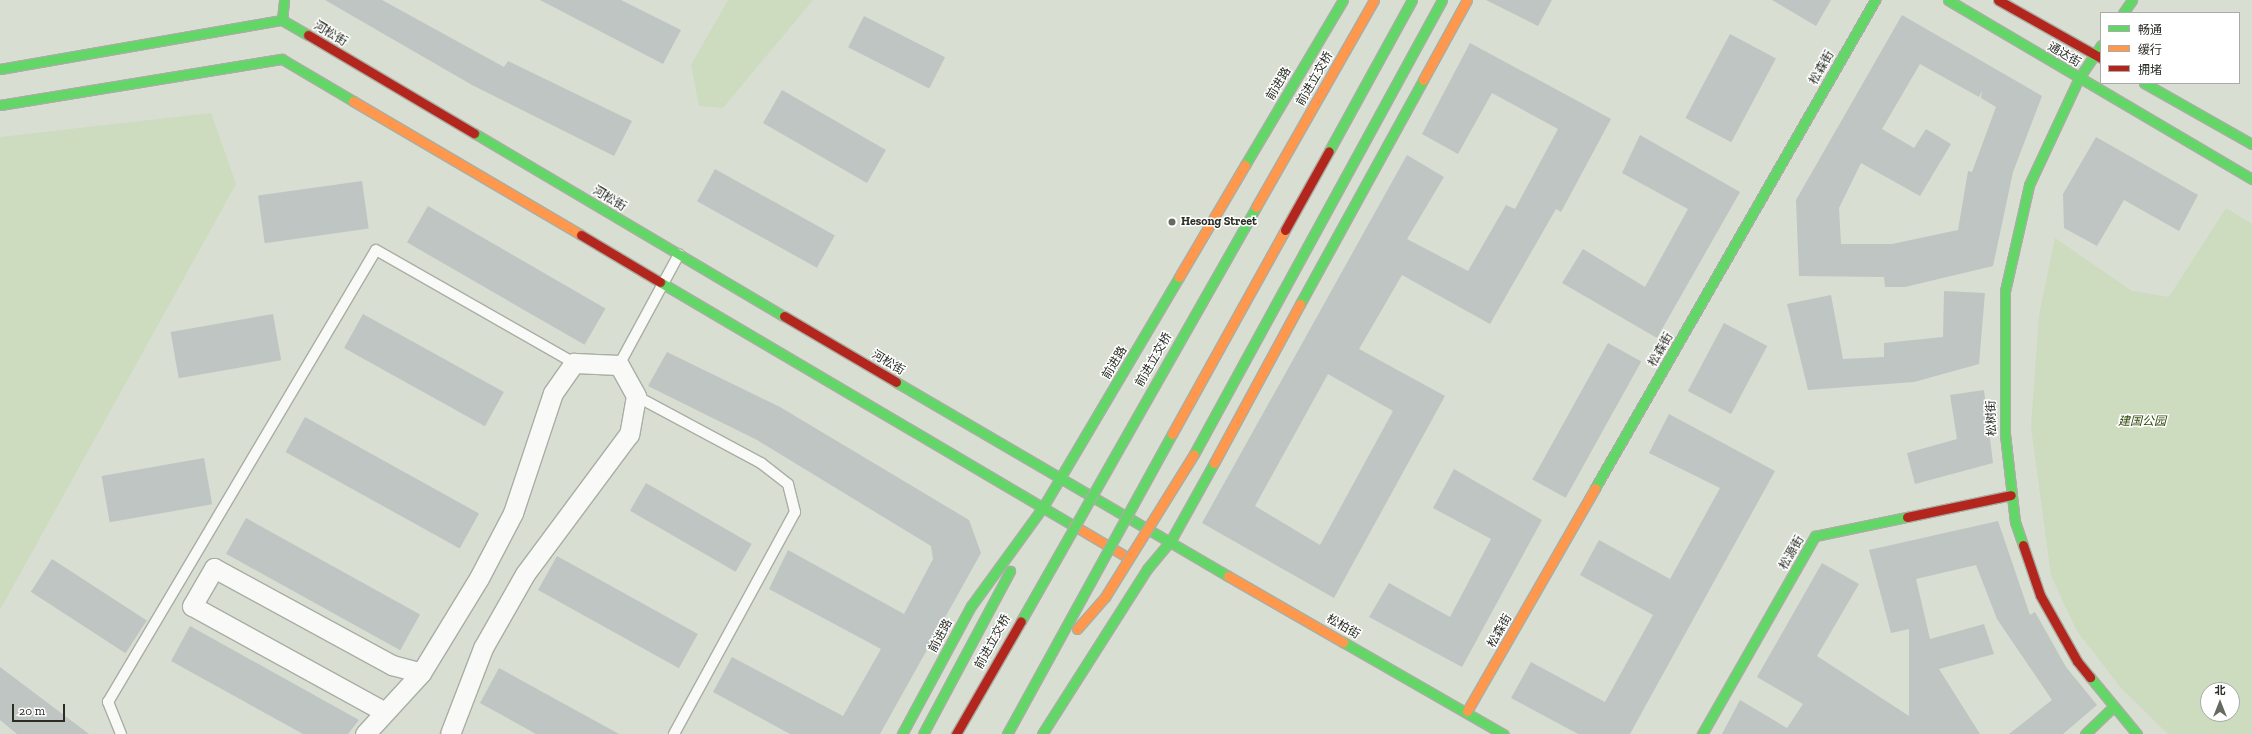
<!DOCTYPE html>
<html>
<head>
<meta charset="utf-8">
<style>
  body { margin:0 }
  #map { position:relative; width:2252px; height:734px; overflow:hidden; background:#d8ded2; font-family:"Zilla Slab","Noto Sans SC",serif }
  div>[style] { position:absolute }
  [style*='--x'] { left:calc(var(--x)*1px); top:calc(var(--y)*1px); width:calc(var(--w)*1px); rotate:calc(var(--a)*1deg) }
  .green>* { inset:0; background:#cddbbf }
  .building>* { inset:0; background:#bfc5c3; transform-origin:0 0 }
  .roads { filter:drop-shadow(1px 0 #a9aea4) drop-shadow(-1px 0 #a9aea4) drop-shadow(0 1px #a9aea4) drop-shadow(0 -1px #a9aea4) }
  .lane>* { height:10px; margin:-5px; padding:0 5px; transform-origin:5px; border-radius:5px; background:#f9faf8 }
  .street>* { height:19px; margin:-9.5px; padding:0 9.5px; transform-origin:9.5px; border-radius:9.5px; background:#f9faf8 }
  .fast>* { height:9px; margin:-4.5px; padding:0 4.5px; transform-origin:4.5px; border-radius:4.5px; background:#63d668 }
  .slow>* { height:9px; margin:-4.5px; padding:0 4.5px; transform-origin:4.5px; border-radius:4.5px; background:#ff974d }
  .jam>* { height:9px; margin:-4.5px; padding:0 4.5px; transform-origin:4.5px; border-radius:4.5px; background:#b3261e }
  .bridges { filter:drop-shadow(1px 0 #a9aea4) drop-shadow(-1px 0 #a9aea4) drop-shadow(0 1px #a9aea4) drop-shadow(0 -1px #a9aea4) }
  .fast-bridge>* { height:9px; margin:-4.5px; padding:0 4.5px; transform-origin:4.5px; border-radius:4.5px; background:#63d668 }
  .slow-bridge>* { height:9px; margin:-4.5px; padding:0 4.5px; transform-origin:4.5px; border-radius:4.5px; background:#ff974d }
  .jam-bridge>* { height:9px; margin:-4.5px; padding:0 4.5px; transform-origin:4.5px; border-radius:4.5px; background:#b3261e }
  .dots>* { width:11px; height:11px; translate:-50% -50%; box-sizing:border-box; border:2px solid #fff; border-radius:50% }
  span { translate:-50% -50%; white-space:nowrap; text-align:center; line-height:1.15; -webkit-text-stroke:3px #fff; paint-order:stroke }
  .street-label { font-size:12px; color:#292d24 }
  .poi-label { font-size:12px; color:#292d24; font-weight:700 }
  .left { translate:0 -50%; text-align:left }
  .park-label { font-size:12px; color:#344b10; font-style:italic }
  .legend { position:absolute; left:2100px; top:12px; width:140px; height:72px; box-sizing:border-box; background:#fff; border:1px solid #a9aba7; margin:0; padding:5px 7px; list-style:none; font-size:12px; color:#292d24 }
  .legend li { display:flex; align-items:center; gap:8px; height:20px }
  .legend b { width:20px; border:1px solid #a9aba7 }
  .north { position:absolute; left:2200px; top:682px; width:40px; height:40px; box-sizing:border-box; background:#fff; border:1px solid #a9aba7; border-radius:50%; rotate:0deg; font-size:11px; font-weight:700; line-height:16px; text-align:center; color:#292d24 }
  .north::after { content:''; display:block; margin:auto; width:14px; height:18px; background:#666b61; clip-path:polygon(50% 0,100% 100%,50% 72%,0 100%) }
  .scale { position:absolute; left:12px; top:704px; width:53px; height:18px; box-sizing:border-box; border:2px solid #292d24; border-top:0; padding-left:5px; font-size:12px; line-height:14px; white-space:nowrap; color:#292d24; -webkit-text-stroke:3px #fff; paint-order:stroke }
</style>
</head>
<body>
<div id="map">
  <div class="green">
    <div style="clip-path:polygon(728px 0,813px 0,723px 108px,699px 106px,691px 65px)"></div>
    <div style="clip-path:polygon(211px 113px,236px 184px,0 610px,0 137px)"></div>
    <div style="clip-path:polygon(evenodd,2226px 208px,2252px 224px,2252px 734px,2168px 734px,2121px 688px,2077px 631px,2051px 576px,2031px 427px,2039px 315px,2055px 238px,2132px 291px,2169px 297px,2226px 208px,2208px 690px,2232px 690px,2232px 714px,2208px 714px,2208px 690px)"></div>
  </div>
  <div class="building">
    <div style="clip-path:polygon(325px 0,382px 0,504px 67px,508px 61px,632px 121px,614px 156px,472px 85px)"></div>
    <div style="clip-path:polygon(540px 0,621px 0,681px 30px,663px 64px)"></div>
    <div style="clip-path:polygon(1486px 0,1552px 0,1538px 26px)"></div>
    <div style="clip-path:polygon(1772px 0,1831px 0,1816px 26px)"></div>
    <div style="clip-path:polygon(evenodd,1902px 15px,2042px 96px,2013px 172px,1993px 266px,1905px 287px,1885px 287px,1884px 277px,1799px 276px,1796px 200px,1902px 15px,1920px 64px,1979px 97px,1982px 91px,1981px 98px,1996px 107px,1972px 172px,1968px 171px,1958px 230px,1892px 244px,1841px 244px,1839px 208px,1861px 163px,1920px 196px,1951px 144px,1926px 129px,1914px 148px,1882px 129px,1920px 64px)"></div>
    <div style="left:864px;top:16px;width:91px;height:35px;rotate:27deg"></div>
    <div style="left:1730px;top:34px;width:52px;height:95px;rotate:28deg"></div>
    <div style="clip-path:polygon(evenodd,1470px 43px,1611px 119px,1561px 212px,1556px 209px,1490px 324px,1402px 275px,1359px 349px,1445px 396px,1334px 598px,1202px 523px,1407px 155px,1444px 177px,1407px 239px,1468px 271px,1506px 205px,1515px 209px,1558px 129px,1492px 93px,1458px 154px,1422px 134px,1470px 43px,1328px 374px,1393px 411px,1320px 545px,1255px 506px,1328px 374px)"></div>
    <div style="left:782px;top:90px;width:120px;height:38px;rotate:30deg"></div>
    <div style="clip-path:polygon(1640px 135px,1740px 192px,1657px 338px,1562px 283px,1583px 249px,1645px 287px,1688px 209px,1622px 173px)"></div>
    <div style="clip-path:polygon(2096px 137px,2198px 195px,2179px 231px,2124px 200px,2097px 246px,2064px 228px,2063px 194px)"></div>
    <div style="left:715px;top:169px;width:137px;height:37px;rotate:29deg"></div>
    <div style="left:362px;top:181px;width:48px;height:105px;rotate:82deg"></div>
    <div style="left:428px;top:206px;width:205px;height:42px;rotate:30deg"></div>
    <div style="clip-path:polygon(1944px 291px,1985px 293px,1979px 364px,1914px 382px,1808px 390px,1787px 304px,1831px 295px,1843px 359px,1884px 357px,1884px 343px,1943px 337px)"></div>
    <div style="left:273px;top:314px;width:47px;height:104px;rotate:80deg"></div>
    <div style="left:363px;top:314px;width:161px;height:39px;rotate:29deg"></div>
    <div style="left:1724px;top:323px;width:49px;height:77px;rotate:28deg"></div>
    <div style="left:1608px;top:343px;width:38px;height:156px;rotate:29deg"></div>
    <div style="clip-path:polygon(667px 352px,780px 407px,969px 520px,981px 553px,880px 734px,790px 734px,713px 692px,732px 657px,843px 716px,881px 649px,769px 589px,788px 550px,904px 614px,933px 559px,931px 546px,757px 440px,648px 386px)"></div>
    <div style="clip-path:polygon(1984px 390px,1993px 463px,1915px 484px,1907px 453px,1957px 439px,1950px 395px)"></div>
    <div style="clip-path:polygon(1669px 414px,1775px 471px,1630px 734px,1578px 734px,1511px 698px,1531px 662px,1605px 702px,1653px 615px,1580px 575px,1599px 540px,1670px 579px,1720px 488px,1649px 453px)"></div>
    <div style="left:305px;top:417px;width:199px;height:40px;rotate:29deg"></div>
    <div style="left:204px;top:458px;width:47px;height:104px;rotate:80deg"></div>
    <div style="clip-path:polygon(1454px 469px,1542px 520px,1462px 667px,1369px 617px,1389px 583px,1450px 617px,1491px 539px,1433px 508px)"></div>
    <div style="left:646px;top:483px;width:122px;height:32px;rotate:30deg"></div>
    <div style="left:246px;top:518px;width:199px;height:41px;rotate:29deg"></div>
    <div style="clip-path:polygon(1998px 521px,2030px 615px,2035px 612px,2066px 667px,2097px 705px,2063px 734px,2009px 734px,2052px 700px,1997px 619px,1976px 565px,1916px 579px,1930px 639px,1984px 624px,1994px 654px,1939px 669px,1980px 734px,1722px 734px,1740px 700px,1787px 728px,1803px 704px,1757px 677px,1822px 563px,1859px 584px,1817px 656px,1909px 716px,1909px 629px,1891px 633px,1869px 550px)"></div>
    <div style="left:557px;top:556px;width:161px;height:39px;rotate:29deg"></div>
    <div style="left:52px;top:559px;width:113px;height:39px;rotate:33deg"></div>
    <div style="clip-path:polygon(190px 626px,359px 720px,348px 734px,303px 734px,171px 661px)"></div>
    <div style="clip-path:polygon(0 667px,89px 734px,17px 734px,0 720px)"></div>
    <div style="clip-path:polygon(499px 668px,619px 734px,536px 734px,480px 703px)"></div>
  </div>
  <div class="roads">
    <div class="lane">
      <div style="--x:619;--y:365;--w:126;--a:-61.6"></div>
      <div style="--x:636;--y:396;--w:142;--a:28.2"></div>
      <div style="--x:761;--y:463;--w:34;--a:38"></div>
      <div style="--x:788;--y:484;--w:29;--a:76"></div>
      <div style="--x:795;--y:512;--w:253;--a:118.6"></div>
      <div style="--x:121;--y:734;--w:35;--a:-112"></div>
      <div style="--x:108;--y:702;--w:525;--a:-59.34"></div>
      <div style="--x:376;--y:250;--w:228;--a:29.7"></div>
    </div>
    <div class="street">
      <div style="--x:385;--y:712;--w:220;--a:-151.2"></div>
      <div style="--x:192;--y:606;--w:44;--a:-59.9"></div>
      <div style="--x:214;--y:568;--w:203;--a:28.6"></div>
      <div style="--x:392;--y:665;--w:30;--a:15"></div>
      <div style="--x:365;--y:734;--w:83;--a:-47.4"></div>
      <div style="--x:421;--y:673;--w:111;--a:-58.6"></div>
      <div style="--x:479;--y:578;--w:73;--a:-62.4"></div>
      <div style="--x:513;--y:513;--w:126;--a:-71.6"></div>
      <div style="--x:553;--y:393;--w:37;--a:-55"></div>
      <div style="--x:574;--y:363;--w:45;--a:2.5"></div>
      <div style="--x:619;--y:365;--w:35;--a:61"></div>
      <div style="--x:636;--y:396;--w:39;--a:100"></div>
      <div style="--x:629;--y:434;--w:174;--a:126.6"></div>
      <div style="--x:525;--y:574;--w:85;--a:119.6"></div>
      <div style="--x:483;--y:648;--w:92;--a:111"></div>
    </div>
    <div class="fast">
      <div style="--x:1948;--y:0;--w:353;--a:30.5"></div>
      <div style="--x:2123;--y:13;--w:16;--a:-55"></div>
      <div style="--x:282;--y:20;--w:20;--a:-84"></div>
      <div style="--x:0;--y:69;--w:286;--a:-9.9"></div>
      <div style="--x:282;--y:20;--w:30;--a:30"></div>
      <div style="--x:2144;--y:83;--w:124;--a:29.5"></div>
      <div style="--x:0;--y:105;--w:286;--a:-9.3"></div>
      <div style="--x:282;--y:59;--w:82;--a:30.6"></div>
      <div style="--x:474;--y:133;--w:360;--a:30.6"></div>
      <div style="--x:1245;--y:165;--w:192;--a:-59.3"></div>
      <div style="--x:660;--y:282;--w:479;--a:30.5"></div>
      <div style="--x:1300;--y:304;--w:256;--a:-61.2"></div>
      <div style="--x:896;--y:382;--w:385;--a:30.3"></div>
      <div style="--x:1595;--y:488;--w:563;--a:-60.15"></div>
      <div style="--x:2023;--y:545;--w:24;--a:-109"></div>
      <div style="--x:2015;--y:522;--w:89;--a:-96.5"></div>
      <div style="--x:2005;--y:434;--w:143;--a:-90"></div>
      <div style="--x:2005;--y:291;--w:109;--a:-77.2"></div>
      <div style="--x:2029;--y:185;--w:118;--a:-65"></div>
      <div style="--x:2079;--y:78;--w:40;--a:-56"></div>
      <div style="--x:1343;--y:642;--w:185;--a:29.9"></div>
      <div style="--x:2090;--y:677;--w:74;--a:50.5"></div>
      <div style="--x:902;--y:734;--w:145;--a:-61.7"></div>
      <div style="--x:971;--y:606;--w:122;--a:-54"></div>
      <div style="--x:1043;--y:507;--w:267;--a:-59.4"></div>
      <div style="--x:923;--y:734;--w:185;--a:-61.9"></div>
      <div style="--x:1042;--y:734;--w:196;--a:-57.5"></div>
      <div style="--x:1147;--y:569;--w:35;--a:-50"></div>
      <div style="--x:1170;--y:542;--w:90;--a:-60.9"></div>
      <div style="--x:1702;--y:734;--w:228;--a:-60.3"></div>
      <div style="--x:1815;--y:536;--w:94;--a:-11.7"></div>
      <div style="--x:2085;--y:734;--w:39;--a:-44"></div>
    </div>
    <div class="slow">
      <div style="--x:1423;--y:80;--w:91;--a:-61.2"></div>
      <div style="--x:353;--y:101;--w:264;--a:30.4"></div>
      <div style="--x:1179;--y:277;--w:130;--a:-59.5"></div>
      <div style="--x:1214;--y:463;--w:181;--a:-61.6"></div>
      <div style="--x:1073;--y:525;--w:63;--a:30.7"></div>
      <div style="--x:1228;--y:576;--w:133;--a:29.9"></div>
      <div style="--x:1467;--y:711;--w:257;--a:-60.1"></div>
    </div>
    <div class="jam">
      <div style="--x:1998;--y:0;--w:118;--a:29.4"></div>
      <div style="--x:308;--y:35;--w:193;--a:30.6"></div>
      <div style="--x:581;--y:235;--w:92;--a:30.7"></div>
      <div style="--x:784;--y:316;--w:130;--a:30.5"></div>
      <div style="--x:1907;--y:517;--w:106;--a:-11.9"></div>
      <div style="--x:2023;--y:545;--w:53;--a:71.2"></div>
      <div style="--x:2040;--y:595;--w:76;--a:60.7"></div>
      <div style="--x:2077;--y:661;--w:21;--a:51"></div>
    </div>
  </div>
  <div class="bridges">
    <div class="fast-bridge">
      <div style="--x:1329;--y:151;--w:172;--a:-61.2"></div>
      <div style="--x:1194;--y:454;--w:517;--a:-61.35"></div>
      <div style="--x:1021;--y:621;--w:476;--a:-60.4"></div>
      <div style="--x:1007;--y:734;--w:342;--a:-61.2"></div>
    </div>
    <div class="slow-bridge">
      <div style="--x:1256;--y:207;--w:238;--a:-60.3"></div>
      <div style="--x:1172;--y:434;--w:233;--a:-61"></div>
      <div style="--x:1077;--y:629;--w:43;--a:-48.8"></div>
      <div style="--x:1105;--y:597;--w:168;--a:-58.1"></div>
    </div>
    <div class="jam-bridge">
      <div style="--x:1285;--y:230;--w:90;--a:-60.9"></div>
      <div style="--x:956;--y:734;--w:130;--a:-60.1"></div>
    </div>
  </div>
  <div class="dots">
    <div style="left:1172px;top:222px;background:#666b61"></div>
  </div>
  <div class="street-label">
    <span style="left:330px;top:34px;rotate:31deg">河松街</span>
    <span style="left:2064px;top:55px;rotate:31deg">通达街</span>
    <span style="left:1822px;top:68px;rotate:-60deg">松森街</span>
    <span style="left:1315px;top:79px;rotate:-60deg">前进立交桥</span>
    <span style="left:1279px;top:84px;rotate:-59deg">前进路</span>
    <span style="left:609px;top:199px;rotate:31deg">河松街</span>
    <span style="left:1661px;top:350px;rotate:-60deg">松森街</span>
    <span style="left:1154px;top:360px;rotate:-60deg">前进立交桥</span>
    <span style="left:888px;top:363px;rotate:31deg">河松街</span>
    <span style="left:1115px;top:363px;rotate:-59deg">前进路</span>
    <span style="left:1992px;top:418px;rotate:-92deg">松树街</span>
    <span style="left:1792px;top:553px;rotate:-60deg">松源街</span>
    <span style="left:1343px;top:627px;rotate:30deg">松柏街</span>
    <span style="left:1500px;top:631px;rotate:-60deg">松森街</span>
    <span style="left:941px;top:636px;rotate:-62deg">前进路</span>
    <span style="left:993px;top:642px;rotate:-61deg">前进立交桥</span>
  </div>
  <div class="poi-label">
    <span class="left" style="left:1181px;top:222px">Hesong Street</span>
  </div>
  <div class="park-label">
    <span style="left:2142px;top:422px">建国公园</span>
  </div>
  <ul class="legend">
  <li><b style="height:5px;background:#63d668"></b>畅通</li>
  <li><b style="height:5px;background:#ff974d"></b>缓行</li>
  <li><b style="height:5px;background:#b3261e"></b>拥堵</li>
  </ul>
  <div class="north">北</div>
  <div class="scale">20 m</div>
</div>
</body>
</html>
